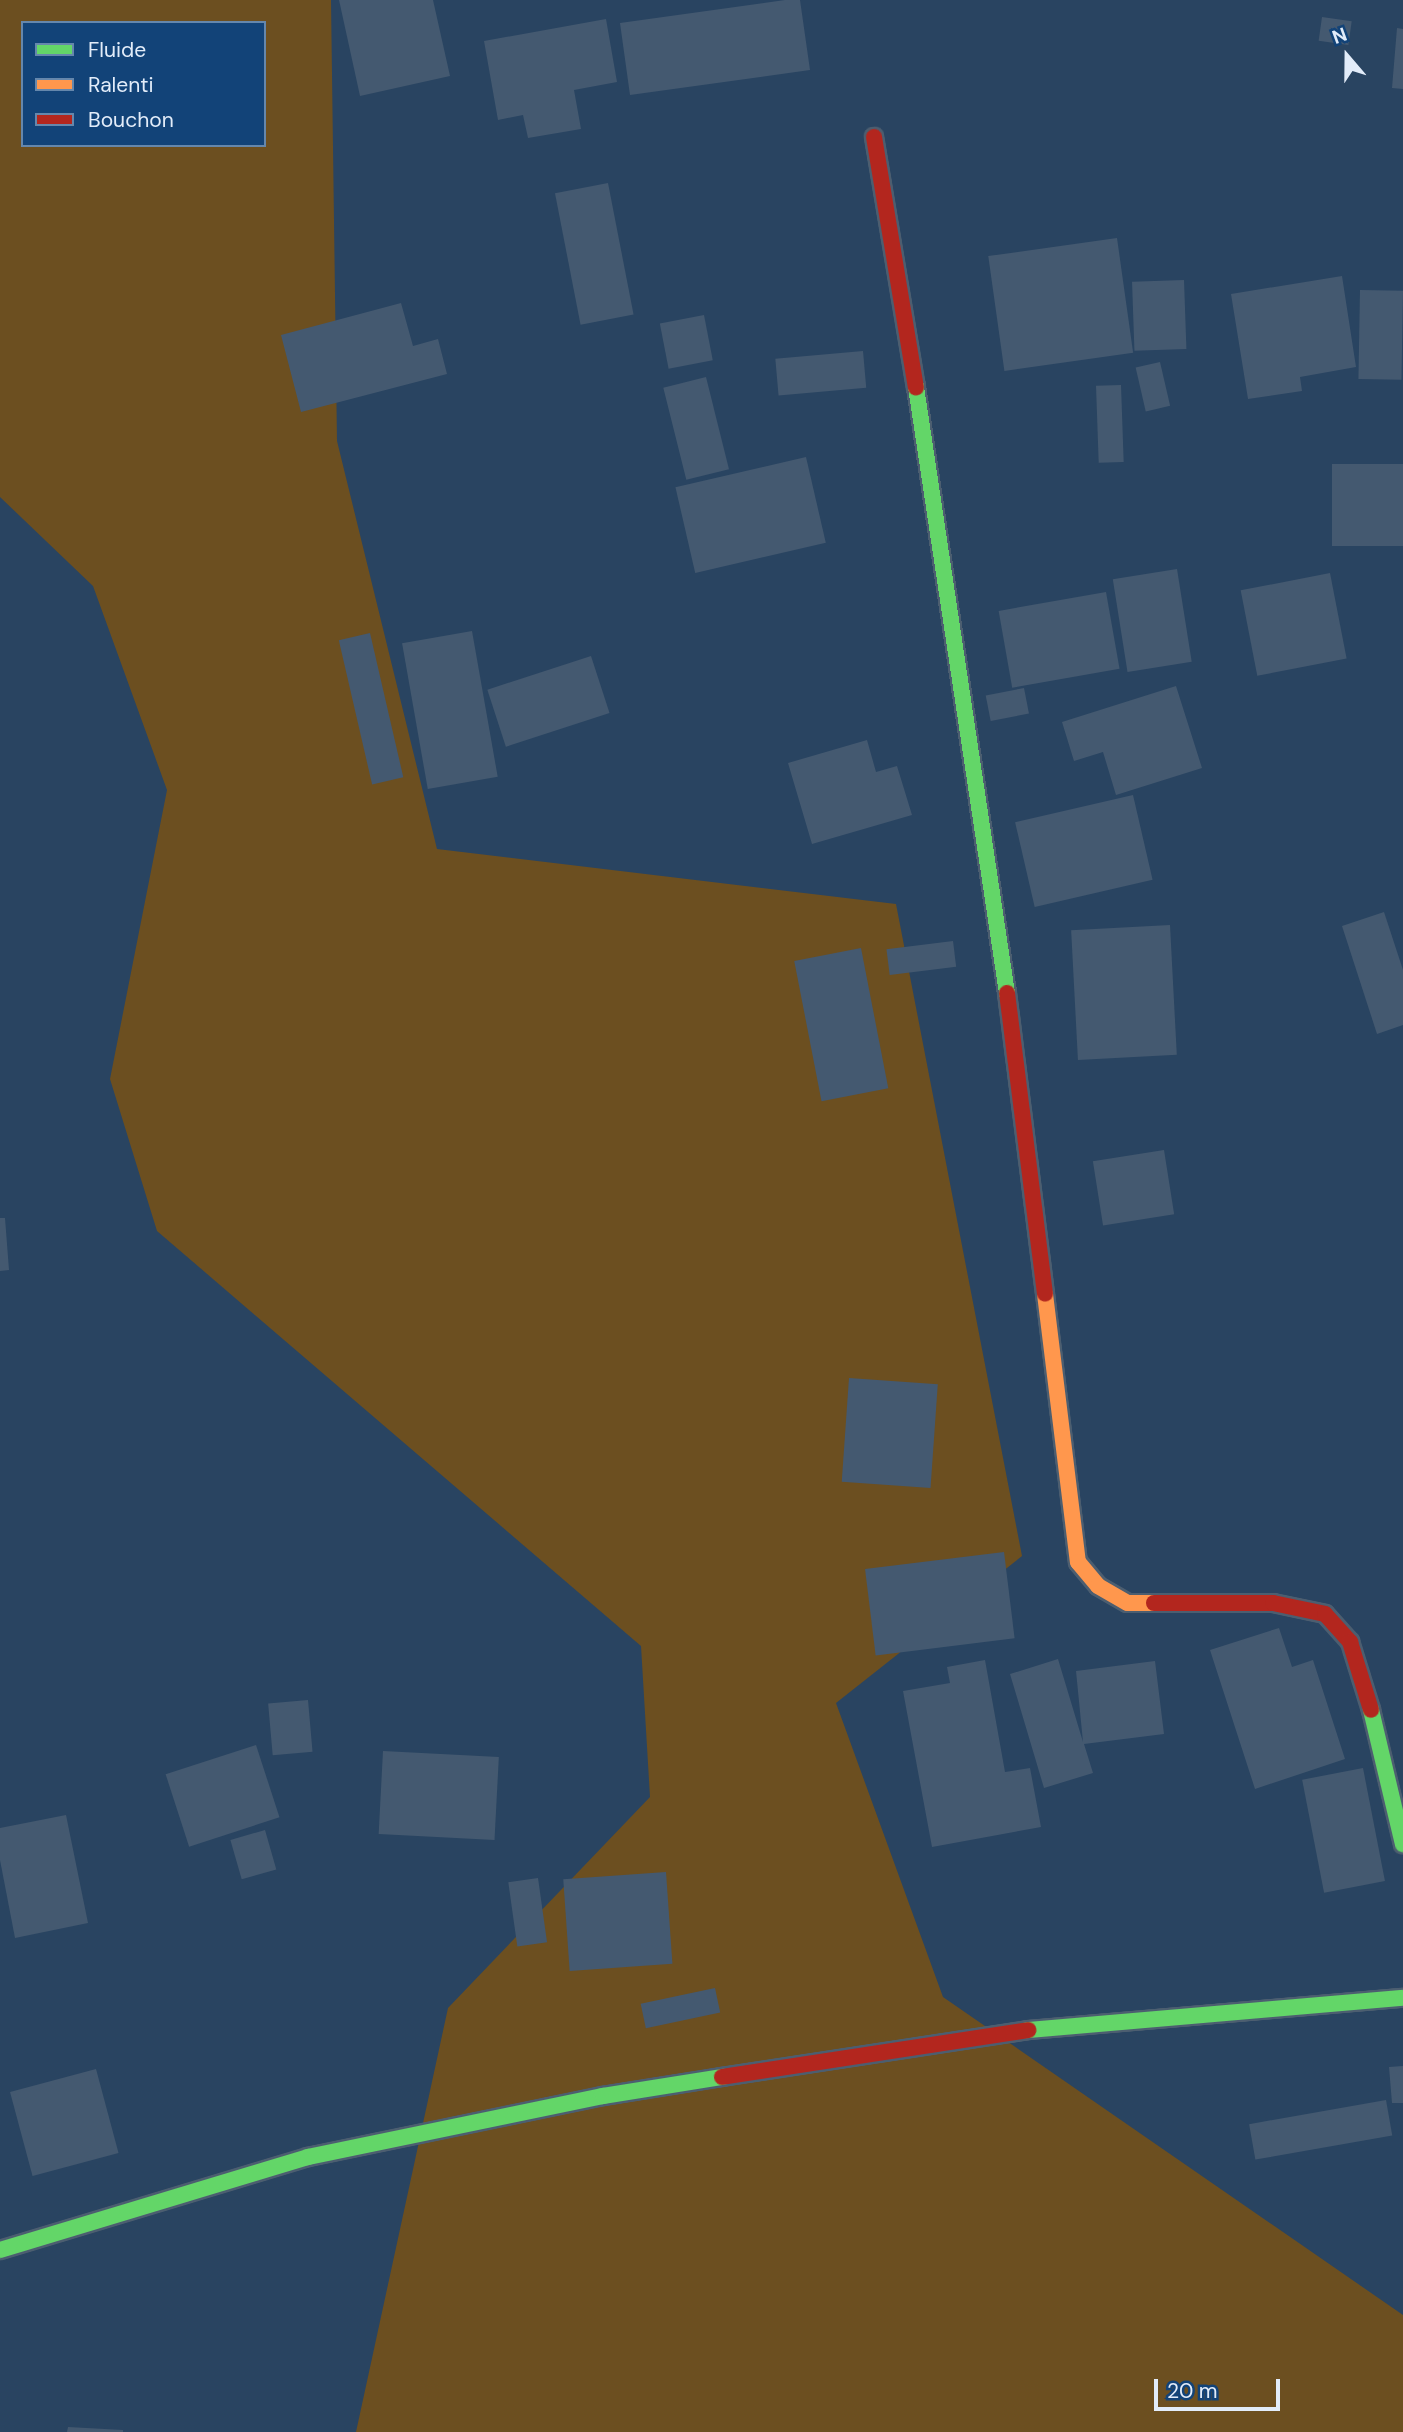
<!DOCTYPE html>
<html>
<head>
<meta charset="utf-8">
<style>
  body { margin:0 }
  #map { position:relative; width:1403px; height:2432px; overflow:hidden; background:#294461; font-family:"DM Sans",sans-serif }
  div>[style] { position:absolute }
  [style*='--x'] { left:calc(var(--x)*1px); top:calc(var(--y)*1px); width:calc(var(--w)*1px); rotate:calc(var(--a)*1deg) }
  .green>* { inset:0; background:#6c4f20 }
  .building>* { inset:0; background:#445970; transform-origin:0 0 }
  .roads { filter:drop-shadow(2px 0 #4c5e70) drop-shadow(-2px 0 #4c5e70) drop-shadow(0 2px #4c5e70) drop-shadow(0 -2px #4c5e70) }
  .fast>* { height:16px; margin:-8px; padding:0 8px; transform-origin:8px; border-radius:8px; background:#63d668 }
  .slow>* { height:16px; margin:-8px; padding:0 8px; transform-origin:8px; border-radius:8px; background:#ff974d }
  .jam>* { height:16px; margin:-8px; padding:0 8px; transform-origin:8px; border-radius:8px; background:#b3261e }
  span { translate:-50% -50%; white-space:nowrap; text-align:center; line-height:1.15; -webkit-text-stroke:6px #124378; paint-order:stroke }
  .legend { position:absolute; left:21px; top:21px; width:245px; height:126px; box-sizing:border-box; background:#124378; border:2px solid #6587ac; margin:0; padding:9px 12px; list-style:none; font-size:21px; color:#e2ecf9 }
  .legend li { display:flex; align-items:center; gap:14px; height:35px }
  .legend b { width:35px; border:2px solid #6587ac }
  .north { position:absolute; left:1312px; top:21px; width:70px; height:70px; -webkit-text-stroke:5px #124378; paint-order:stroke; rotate:340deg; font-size:19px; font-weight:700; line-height:28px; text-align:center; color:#e2ecf9 }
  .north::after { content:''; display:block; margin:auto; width:24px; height:32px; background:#e2ecf9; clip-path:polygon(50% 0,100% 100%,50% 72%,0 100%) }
  .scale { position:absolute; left:1154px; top:2379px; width:126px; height:32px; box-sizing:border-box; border:4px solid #e2ecf9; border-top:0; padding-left:9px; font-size:21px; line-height:24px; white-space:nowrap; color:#e2ecf9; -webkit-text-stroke:5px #124378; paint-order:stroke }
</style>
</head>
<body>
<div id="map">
  <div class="green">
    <div style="clip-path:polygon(evenodd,0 0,331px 0,337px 441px,437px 849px,896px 904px,1022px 1556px,836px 1703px,943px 1997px,1403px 2315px,1403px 2432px,356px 2432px,448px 2008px,650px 1797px,641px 1646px,157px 1231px,110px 1079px,167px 790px,93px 586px,0 497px,0 0,23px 23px,264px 23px,264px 145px,23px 145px,23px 23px)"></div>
  </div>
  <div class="building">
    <div style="clip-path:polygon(339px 0,433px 0,450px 76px,360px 96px)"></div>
    <div style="clip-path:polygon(785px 0,800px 0,810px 70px,630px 95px,620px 23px)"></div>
    <div style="left:1322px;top:17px;width:30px;height:24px;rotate:8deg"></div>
    <div style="clip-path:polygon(606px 19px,617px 82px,574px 90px,581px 129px,528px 138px,523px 115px,498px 120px,484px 41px)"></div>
    <div style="clip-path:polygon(1397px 28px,1403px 29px,1403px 89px,1392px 88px)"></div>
    <div style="left:608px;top:183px;width:134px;height:54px;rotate:79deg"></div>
    <div style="left:1117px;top:238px;width:116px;height:130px;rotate:82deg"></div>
    <div style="clip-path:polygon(1342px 276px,1356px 367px,1300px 377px,1302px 391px,1248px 399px,1231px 294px)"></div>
    <div style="left:1184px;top:280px;width:69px;height:52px;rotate:88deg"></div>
    <div style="left:1360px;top:290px;width:43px;height:89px;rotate:1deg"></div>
    <div style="clip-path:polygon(401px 303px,413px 346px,438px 339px,447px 374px,301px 412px,281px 335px)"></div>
    <div style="left:704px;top:315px;width:46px;height:45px;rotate:79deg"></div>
    <div style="left:863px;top:351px;width:37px;height:88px;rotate:85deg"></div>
    <div style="left:1160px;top:362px;width:45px;height:25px;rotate:77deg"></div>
    <div style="left:706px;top:377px;width:95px;height:44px;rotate:76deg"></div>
    <div style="left:1121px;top:385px;width:77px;height:25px;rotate:88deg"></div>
    <div style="left:806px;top:457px;width:88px;height:134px;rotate:77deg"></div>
    <div style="left:1403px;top:464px;width:82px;height:71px;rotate:90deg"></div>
    <div style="left:1177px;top:569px;width:94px;height:65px;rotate:81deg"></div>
    <div style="left:1330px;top:573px;width:87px;height:91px;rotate:79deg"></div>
    <div style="left:1106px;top:592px;width:78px;height:109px;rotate:80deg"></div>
    <div style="left:472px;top:631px;width:148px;height:71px;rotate:80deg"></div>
    <div style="left:370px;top:633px;width:148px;height:32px;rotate:77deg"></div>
    <div style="left:591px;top:656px;width:60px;height:109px;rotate:72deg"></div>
    <div style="clip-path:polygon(1176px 686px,1202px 768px,1116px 795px,1103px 752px,1074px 761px,1062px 722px)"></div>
    <div style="left:1024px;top:688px;width:26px;height:39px;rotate:79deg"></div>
    <div style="clip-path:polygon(867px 740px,876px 772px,897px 766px,912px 815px,812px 844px,788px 763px)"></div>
    <div style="left:1133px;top:795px;width:87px;height:121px;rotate:77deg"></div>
    <div style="clip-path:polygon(1384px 912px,1403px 970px,1403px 1025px,1377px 1034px,1342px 926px)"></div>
    <div style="left:1170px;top:925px;width:130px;height:99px;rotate:87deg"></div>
    <div style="left:953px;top:941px;width:26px;height:67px;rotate:83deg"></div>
    <div style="left:861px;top:948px;width:143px;height:68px;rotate:79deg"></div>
    <div style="left:1164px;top:1150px;width:65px;height:72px;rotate:81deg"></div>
    <div style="clip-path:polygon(0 1218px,5px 1218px,9px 1270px,0 1271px)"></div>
    <div style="left:849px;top:1378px;width:89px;height:104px;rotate:4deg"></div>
    <div style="left:1004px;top:1552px;width:87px;height:140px;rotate:83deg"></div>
    <div style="clip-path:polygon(1279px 1628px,1292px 1667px,1313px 1660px,1345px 1759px,1255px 1789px,1210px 1650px)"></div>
    <div style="clip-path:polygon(1058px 1659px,1083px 1742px,1076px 1671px,1155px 1661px,1164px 1734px,1084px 1744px,1093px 1773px,1044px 1788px,1010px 1674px)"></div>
    <div style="clip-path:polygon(985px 1660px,1005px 1772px,1030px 1768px,1041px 1827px,932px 1847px,903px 1691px,950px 1683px,947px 1667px)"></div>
    <div style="left:308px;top:1700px;width:52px;height:40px;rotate:85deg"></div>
    <div style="left:256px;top:1745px;width:76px;height:95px;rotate:72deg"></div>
    <div style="left:383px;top:1751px;width:116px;height:83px;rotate:3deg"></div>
    <div style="left:1363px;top:1768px;width:115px;height:62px;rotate:79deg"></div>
    <div style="clip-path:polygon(66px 1815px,88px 1923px,15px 1938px,0 1860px,0 1828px)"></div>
    <div style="left:265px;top:1830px;width:41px;height:36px;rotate:74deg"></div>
    <div style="left:666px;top:1872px;width:92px;height:103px;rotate:86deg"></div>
    <div style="left:538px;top:1878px;width:65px;height:30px;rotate:82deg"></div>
    <div style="left:715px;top:1988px;width:25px;height:76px;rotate:78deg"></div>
    <div style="clip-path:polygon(1403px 2066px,1403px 2103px,1392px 2103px,1389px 2067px)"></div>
    <div style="left:96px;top:2069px;width:87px;height:89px;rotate:75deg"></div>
    <div style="left:1386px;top:2100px;width:36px;height:139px;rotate:80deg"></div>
    <div style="clip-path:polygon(68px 2427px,123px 2430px,123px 2432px,67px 2432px)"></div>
  </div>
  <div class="roads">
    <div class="fast">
      <div style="--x:916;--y:387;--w:613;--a:81.46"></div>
      <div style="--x:1371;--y:1710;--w:138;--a:76.6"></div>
      <div style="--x:1028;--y:2030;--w:376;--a:-4.9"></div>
      <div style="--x:0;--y:2250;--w:322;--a:-16.8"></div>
      <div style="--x:308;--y:2157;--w:301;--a:-11.7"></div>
      <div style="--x:603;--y:2096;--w:121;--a:-9.1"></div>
    </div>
    <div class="slow">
      <div style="--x:1045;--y:1294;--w:270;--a:83"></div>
      <div style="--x:1078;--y:1562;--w:31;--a:50"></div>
      <div style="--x:1098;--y:1586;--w:34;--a:30"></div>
      <div style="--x:1128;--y:1603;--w:26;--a:0"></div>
    </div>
    <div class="jam">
      <div style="--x:874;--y:137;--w:254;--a:80.5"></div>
      <div style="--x:1007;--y:993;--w:303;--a:82.8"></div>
      <div style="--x:1154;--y:1603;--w:119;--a:0"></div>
      <div style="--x:1273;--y:1603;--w:53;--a:11.9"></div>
      <div style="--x:1325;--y:1614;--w:38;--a:48"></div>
      <div style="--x:1350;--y:1642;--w:71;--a:72.8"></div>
      <div style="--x:722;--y:2077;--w:310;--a:-8.7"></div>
    </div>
  </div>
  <ul class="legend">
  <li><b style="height:9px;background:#63d668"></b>Fluide</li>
  <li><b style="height:9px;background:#ff974d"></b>Ralenti</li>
  <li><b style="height:9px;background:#b3261e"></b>Bouchon</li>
  </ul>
  <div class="north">N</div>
  <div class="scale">20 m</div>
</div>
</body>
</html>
